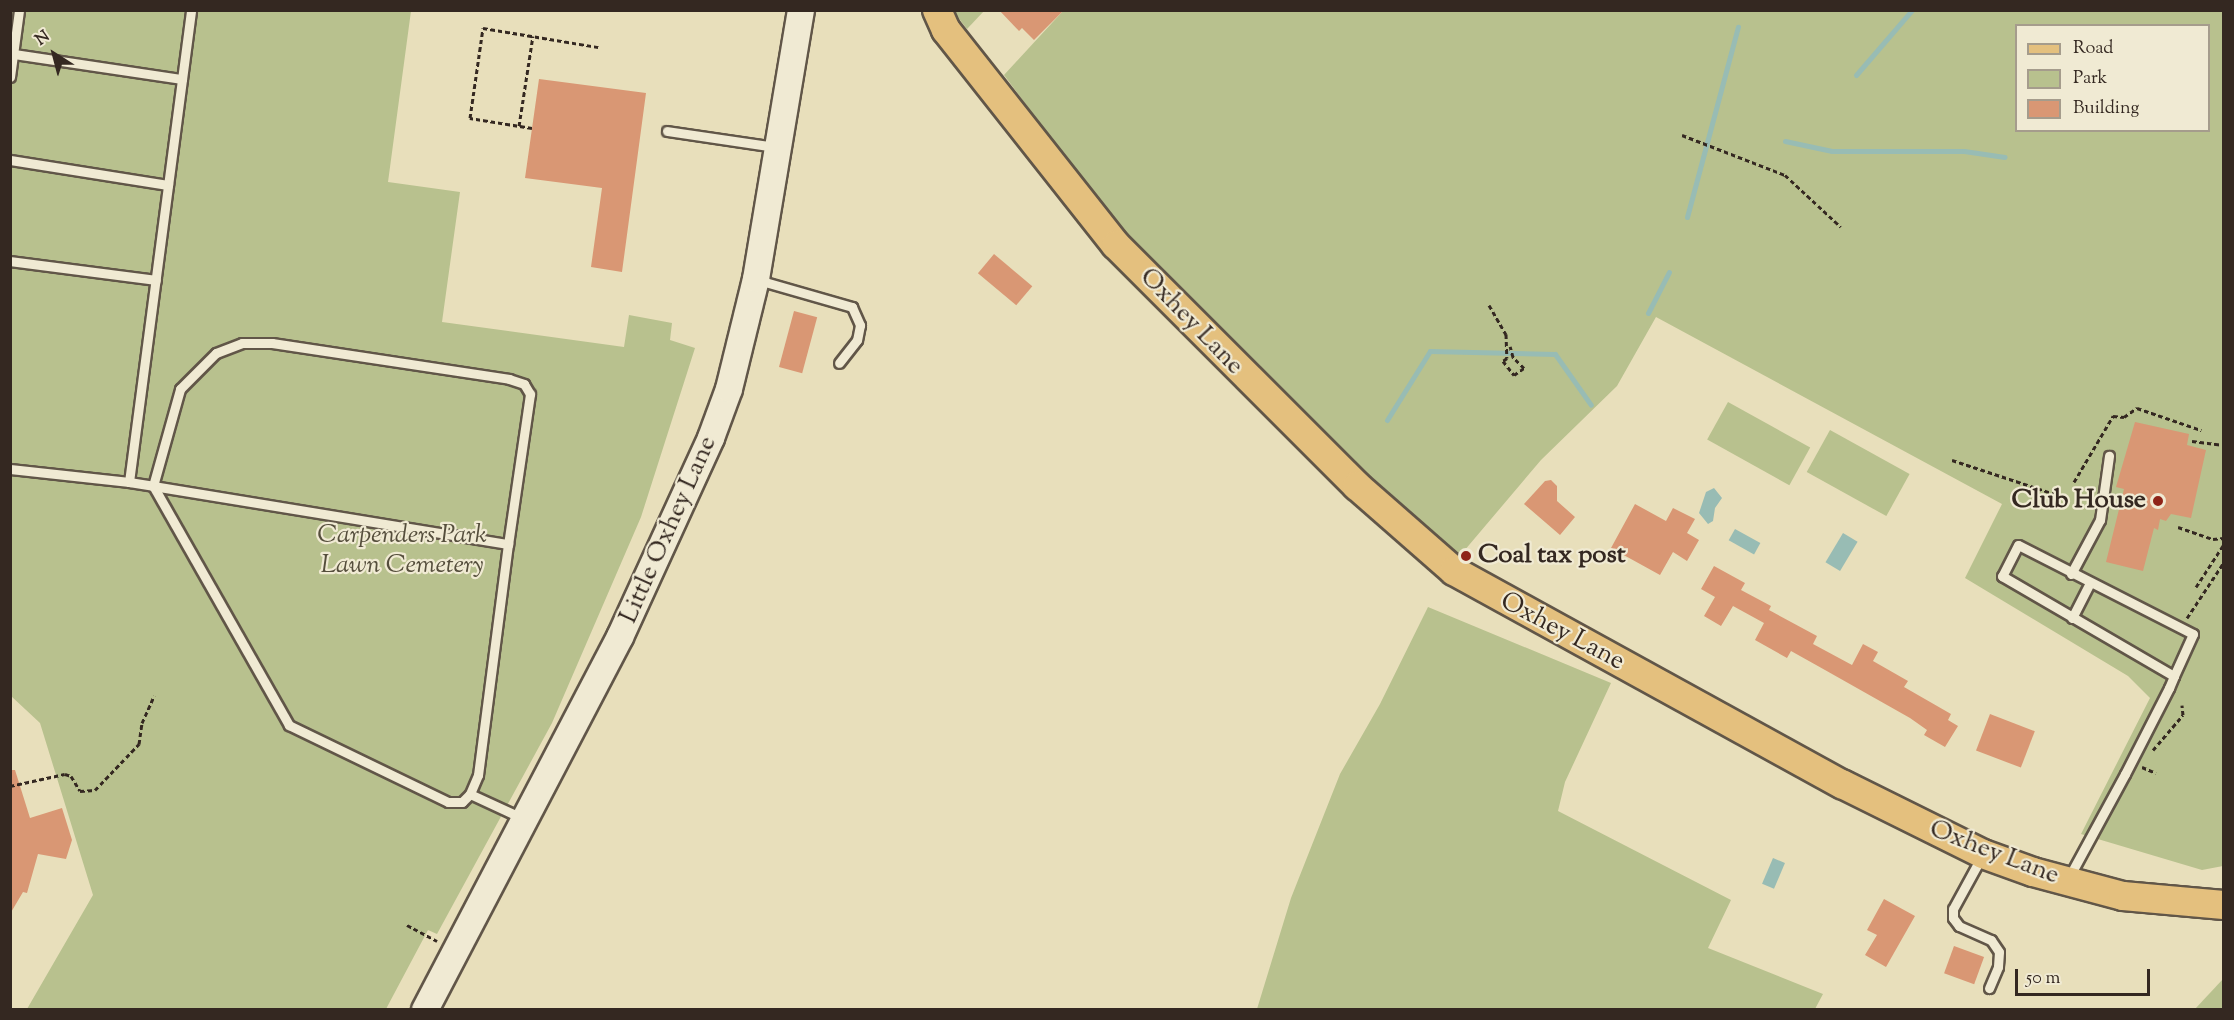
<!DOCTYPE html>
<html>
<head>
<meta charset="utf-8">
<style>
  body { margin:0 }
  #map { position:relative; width:2234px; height:1020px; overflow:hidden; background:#e8dfbb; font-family:"Sorts Mill Goudy",serif }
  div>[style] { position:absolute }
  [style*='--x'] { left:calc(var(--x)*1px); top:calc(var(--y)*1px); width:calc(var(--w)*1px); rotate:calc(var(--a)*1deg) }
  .green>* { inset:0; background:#b8c18e; transform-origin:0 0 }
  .water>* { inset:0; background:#98bcb4; transform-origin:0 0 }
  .stream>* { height:5px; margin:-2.5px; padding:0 2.5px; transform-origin:2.5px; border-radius:2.5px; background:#98bcb4 }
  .building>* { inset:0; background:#d99774; transform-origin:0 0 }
  .path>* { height:3px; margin-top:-1.5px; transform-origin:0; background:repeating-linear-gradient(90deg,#342821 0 4.5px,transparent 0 7.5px) }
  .roads { filter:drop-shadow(2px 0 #615648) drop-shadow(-2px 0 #615648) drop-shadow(0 2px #615648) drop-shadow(0 -2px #615648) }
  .service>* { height:9px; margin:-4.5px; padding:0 4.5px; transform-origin:4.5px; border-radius:4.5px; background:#f0ead3 }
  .secondary>* { height:26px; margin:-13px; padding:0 13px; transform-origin:13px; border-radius:13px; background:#f0ead3 }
  .primary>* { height:28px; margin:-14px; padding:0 14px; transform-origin:14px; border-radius:14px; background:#e4c07e }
  .dots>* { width:16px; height:16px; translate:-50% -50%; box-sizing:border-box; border:3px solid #f0ead3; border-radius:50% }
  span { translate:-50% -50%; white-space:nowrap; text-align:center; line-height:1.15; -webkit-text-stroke:4.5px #f0ead3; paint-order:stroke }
  .street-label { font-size:26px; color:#342821 }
  .poi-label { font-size:26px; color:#342821; font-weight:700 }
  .right { translate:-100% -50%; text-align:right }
  .left { translate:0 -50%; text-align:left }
  .park-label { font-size:26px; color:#554e3c; font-style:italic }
  .frame { position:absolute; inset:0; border:12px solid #342821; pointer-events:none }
  .legend { position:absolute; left:2015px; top:24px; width:195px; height:108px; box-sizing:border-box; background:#f0ead3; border:2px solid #a59c8c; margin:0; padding:8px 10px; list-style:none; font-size:18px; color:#342821 }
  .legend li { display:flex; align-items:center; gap:12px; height:30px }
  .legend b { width:30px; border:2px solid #a59c8c }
  .north { position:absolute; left:24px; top:24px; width:60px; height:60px; -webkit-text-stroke:4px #f0ead3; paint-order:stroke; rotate:324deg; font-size:16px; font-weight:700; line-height:24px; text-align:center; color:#342821 }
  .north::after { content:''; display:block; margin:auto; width:21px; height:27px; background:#342821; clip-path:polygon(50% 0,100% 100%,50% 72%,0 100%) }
  .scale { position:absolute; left:2015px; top:969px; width:135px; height:27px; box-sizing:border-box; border:3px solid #342821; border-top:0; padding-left:8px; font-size:18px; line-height:21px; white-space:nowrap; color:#342821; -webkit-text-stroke:4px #f0ead3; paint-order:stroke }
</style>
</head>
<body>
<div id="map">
  <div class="green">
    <div style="clip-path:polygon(11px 11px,411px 11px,388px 182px,460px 192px,442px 322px,624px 347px,629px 315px,672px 323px,670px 340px,695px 348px,641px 517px,552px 723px,437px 934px,428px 930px,386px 1009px,27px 1009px,93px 895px,40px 723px,11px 696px)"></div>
    <div style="clip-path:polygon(953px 11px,984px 11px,967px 29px)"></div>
    <div style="clip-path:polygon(evenodd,1063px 11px,2223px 11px,2223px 866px,2202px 870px,2081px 834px,2150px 698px,2128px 676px,1965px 578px,2002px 504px,1656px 317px,1617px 386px,1541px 460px,1453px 564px,1155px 278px,1004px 75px,1063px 11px,2016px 26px,2208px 26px,2208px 130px,2016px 130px,2016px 26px)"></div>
    <div style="left:1728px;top:402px;width:94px;height:43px;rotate:29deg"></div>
    <div style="left:1830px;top:430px;width:91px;height:48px;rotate:29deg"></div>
    <div style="clip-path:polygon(1428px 607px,1611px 683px,1565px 782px,1558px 811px,1731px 900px,1708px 948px,1823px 994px,1815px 1009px,1257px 1009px,1291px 898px,1340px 774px,1380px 704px)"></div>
    <div style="clip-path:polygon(2223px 979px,2223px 1009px,2195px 1009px)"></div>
  </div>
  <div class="water">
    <div style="clip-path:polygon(1714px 488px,1722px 498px,1715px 508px,1713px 521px,1708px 524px,1699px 513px,1706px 492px)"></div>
    <div style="left:1735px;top:529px;width:29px;height:13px;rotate:29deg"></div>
    <div style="left:1843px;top:533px;width:17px;height:34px;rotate:31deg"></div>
    <div style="left:1773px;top:858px;width:13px;height:28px;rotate:23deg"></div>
  </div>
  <div class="stream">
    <div style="--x:1856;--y:75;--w:86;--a:-49.3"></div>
    <div style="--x:1785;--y:141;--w:48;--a:12"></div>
    <div style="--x:1832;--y:151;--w:132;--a:0"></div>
    <div style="--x:1964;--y:151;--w:41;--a:8.3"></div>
    <div style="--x:1687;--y:217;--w:197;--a:-75"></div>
    <div style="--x:1648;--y:313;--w:46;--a:-62.9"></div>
    <div style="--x:1387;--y:420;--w:81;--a:-58.1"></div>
    <div style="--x:1430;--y:351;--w:125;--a:1.4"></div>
    <div style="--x:1555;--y:354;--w:62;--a:54.8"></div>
  </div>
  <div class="building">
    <div style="clip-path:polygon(999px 10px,1064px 10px,1034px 40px,1022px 28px,1019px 31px)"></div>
    <div style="clip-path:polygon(539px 79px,646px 93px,622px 272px,591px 267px,602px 188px,525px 178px)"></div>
    <div style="left:994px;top:254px;width:50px;height:25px;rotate:40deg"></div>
    <div style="left:794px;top:311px;width:24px;height:58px;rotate:15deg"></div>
    <div style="clip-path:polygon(2135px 422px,2189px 434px,2187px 445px,2206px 450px,2191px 518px,2171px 514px,2166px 521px,2160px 519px,2158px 530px,2154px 528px,2143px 571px,2106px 562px,2124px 489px,2116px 487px)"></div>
    <div style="clip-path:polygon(1551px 480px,1557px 486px,1557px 501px,1575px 517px,1560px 535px,1524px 504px,1545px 481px)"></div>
    <div style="clip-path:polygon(1635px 504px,1666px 521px,1673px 508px,1695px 519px,1687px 533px,1699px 540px,1687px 561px,1673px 552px,1660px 575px,1611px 548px)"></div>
    <div style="clip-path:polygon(1714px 566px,1745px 583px,1741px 590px,1771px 606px,1769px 610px,1817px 636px,1813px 644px,1852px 665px,1863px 644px,1878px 652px,1873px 661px,1908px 681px,1904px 687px,1951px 714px,1948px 720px,1958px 726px,1945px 747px,1924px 735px,1927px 730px,1910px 718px,1825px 670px,1791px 651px,1787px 658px,1755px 640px,1764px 623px,1733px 606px,1721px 626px,1704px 616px,1715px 597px,1701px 589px)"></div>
    <div style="left:1990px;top:714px;width:48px;height:39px;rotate:21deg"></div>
    <div style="clip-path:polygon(10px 770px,15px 770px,30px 818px,62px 808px,72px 840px,66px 859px,38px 854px,27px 893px,23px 892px,10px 914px)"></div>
    <div style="clip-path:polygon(1884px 899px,1915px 916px,1886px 967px,1865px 955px,1877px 935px,1867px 930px)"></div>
    <div style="left:1954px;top:946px;width:32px;height:29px;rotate:20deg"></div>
  </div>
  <div class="path">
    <div style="--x:519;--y:126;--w:91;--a:-81.2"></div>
    <div style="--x:532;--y:128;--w:63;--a:-170.8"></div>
    <div style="--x:470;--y:118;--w:91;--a:-81.8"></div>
    <div style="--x:483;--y:28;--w:117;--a:9.4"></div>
    <div style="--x:1682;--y:135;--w:110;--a:21.2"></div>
    <div style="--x:1785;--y:175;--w:76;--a:42.9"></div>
    <div style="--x:1489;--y:305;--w:34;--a:60"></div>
    <div style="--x:1506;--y:334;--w:24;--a:88"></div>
    <div style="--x:1507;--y:358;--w:5;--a:143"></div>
    <div style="--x:1503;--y:361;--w:18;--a:52"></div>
    <div style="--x:1514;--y:375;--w:12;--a:-35"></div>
    <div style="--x:1524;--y:368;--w:16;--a:-135"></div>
    <div style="--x:1513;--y:357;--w:11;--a:-105"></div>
    <div style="--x:2192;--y:441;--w:32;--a:7"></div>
    <div style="--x:1952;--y:460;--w:115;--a:18.3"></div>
    <div style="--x:2074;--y:482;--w:77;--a:-59.4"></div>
    <div style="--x:2113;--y:416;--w:11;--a:5"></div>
    <div style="--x:2124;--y:417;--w:16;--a:-35"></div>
    <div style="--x:2137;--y:408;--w:68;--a:19"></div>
    <div style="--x:2178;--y:527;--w:37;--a:19"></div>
    <div style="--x:2213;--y:539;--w:11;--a:-5"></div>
    <div style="--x:2196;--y:587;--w:51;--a:-56.9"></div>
    <div style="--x:2187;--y:618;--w:67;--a:-56.5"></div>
    <div style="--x:2153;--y:750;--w:46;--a:-49.4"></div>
    <div style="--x:2183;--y:715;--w:10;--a:-96"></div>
    <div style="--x:2142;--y:767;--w:15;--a:23"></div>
    <div style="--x:10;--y:786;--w:56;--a:-12.3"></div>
    <div style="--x:65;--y:774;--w:6;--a:18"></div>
    <div style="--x:71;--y:776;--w:17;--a:59"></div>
    <div style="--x:80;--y:791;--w:15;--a:-4"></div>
    <div style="--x:95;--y:790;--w:64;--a:-46.3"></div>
    <div style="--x:139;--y:744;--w:21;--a:-82"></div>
    <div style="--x:142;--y:723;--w:30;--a:-66"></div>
    <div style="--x:407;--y:925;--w:34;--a:28"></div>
  </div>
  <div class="roads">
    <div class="service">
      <div style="--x:14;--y:54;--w:170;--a:8.5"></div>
      <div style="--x:10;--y:77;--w:68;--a:-82.3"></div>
      <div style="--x:667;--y:131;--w:110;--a:8.4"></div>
      <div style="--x:10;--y:160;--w:160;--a:9"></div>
      <div style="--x:10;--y:261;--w:147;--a:7.4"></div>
      <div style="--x:758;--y:280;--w:98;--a:16"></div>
      <div style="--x:852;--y:307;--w:20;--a:66"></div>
      <div style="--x:860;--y:325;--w:15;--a:101"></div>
      <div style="--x:857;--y:340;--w:29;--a:128"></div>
      <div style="--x:10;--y:469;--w:120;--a:6.2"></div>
      <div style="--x:129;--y:482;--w:476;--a:-82.5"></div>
      <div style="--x:129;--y:482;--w:24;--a:9"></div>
      <div style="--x:153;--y:486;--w:101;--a:-74.4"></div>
      <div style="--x:180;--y:389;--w:51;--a:-45"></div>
      <div style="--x:216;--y:353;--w:28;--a:-21"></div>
      <div style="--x:242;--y:343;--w:30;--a:0"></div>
      <div style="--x:272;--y:343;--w:240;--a:8.6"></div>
      <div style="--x:509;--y:379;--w:16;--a:18"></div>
      <div style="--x:524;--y:384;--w:12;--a:59"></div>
      <div style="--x:530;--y:394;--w:152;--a:98.3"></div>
      <div style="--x:153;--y:486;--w:360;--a:9.3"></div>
      <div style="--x:508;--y:544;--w:233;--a:97.4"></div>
      <div style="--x:478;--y:775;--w:21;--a:113"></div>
      <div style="--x:470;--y:794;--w:11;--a:135"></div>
      <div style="--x:462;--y:802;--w:14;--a:180"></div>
      <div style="--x:448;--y:802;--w:177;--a:-154.2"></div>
      <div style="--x:289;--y:725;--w:275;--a:-119.6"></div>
      <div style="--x:2071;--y:574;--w:61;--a:-61.8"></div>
      <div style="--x:2100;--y:520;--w:65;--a:-82"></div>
      <div style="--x:2072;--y:618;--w:39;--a:-63"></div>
      <div style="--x:470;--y:794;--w:57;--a:24.8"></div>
      <div style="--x:1982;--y:856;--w:60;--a:118.7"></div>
      <div style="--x:1953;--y:909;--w:9;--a:90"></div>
      <div style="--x:1953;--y:918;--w:10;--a:53"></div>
      <div style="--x:1959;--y:926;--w:35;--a:24"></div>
      <div style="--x:1991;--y:940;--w:14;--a:56"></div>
      <div style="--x:1999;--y:952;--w:15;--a:94"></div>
      <div style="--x:1998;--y:967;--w:23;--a:113"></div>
      <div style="--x:2068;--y:879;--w:119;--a:-61.5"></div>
      <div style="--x:2125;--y:774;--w:97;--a:-62.9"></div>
      <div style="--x:2169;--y:688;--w:13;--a:-67"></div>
      <div style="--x:2174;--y:676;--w:46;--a:-65.7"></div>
      <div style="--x:2193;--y:634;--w:196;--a:-153"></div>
      <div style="--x:2018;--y:545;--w:35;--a:117"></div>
      <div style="--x:2002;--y:576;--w:199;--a:30.2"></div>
    </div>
    <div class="secondary">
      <div style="--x:425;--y:1010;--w:421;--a:-62.4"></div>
      <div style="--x:620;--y:637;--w:219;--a:-65.4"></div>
      <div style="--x:711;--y:438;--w:52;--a:-69.8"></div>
      <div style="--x:729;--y:389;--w:113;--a:-76.2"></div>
      <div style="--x:756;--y:279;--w:273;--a:-80.5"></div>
    </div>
    <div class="primary">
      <div style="--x:937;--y:10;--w:22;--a:66"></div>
      <div style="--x:946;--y:30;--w:274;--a:51.7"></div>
      <div style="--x:1116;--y:245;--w:341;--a:45"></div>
      <div style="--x:1357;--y:486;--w:129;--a:41.2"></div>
      <div style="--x:1454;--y:571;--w:443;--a:28.8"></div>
      <div style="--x:1842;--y:784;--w:157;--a:26.4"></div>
      <div style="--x:1983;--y:854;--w:53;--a:19.8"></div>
      <div style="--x:2033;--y:872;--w:93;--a:14.9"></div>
      <div style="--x:2123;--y:896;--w:101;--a:5.1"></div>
    </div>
  </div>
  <div class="dots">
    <div style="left:2158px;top:501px;background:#8f2418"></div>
    <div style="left:1466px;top:556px;background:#8f2418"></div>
  </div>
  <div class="street-label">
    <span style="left:1191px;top:322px;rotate:46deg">Oxhey Lane</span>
    <span style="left:669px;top:530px;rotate:-66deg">Little Oxhey Lane</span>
    <span style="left:1562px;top:632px;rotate:28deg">Oxhey Lane</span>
    <span style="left:1994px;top:853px;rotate:21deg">Oxhey Lane</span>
  </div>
  <div class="poi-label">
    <span class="right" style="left:2146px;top:501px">Club House</span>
    <span class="left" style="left:1478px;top:556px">Coal tax post</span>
  </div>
  <div class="park-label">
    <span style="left:402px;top:551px">Carpenders Park<br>Lawn Cemetery</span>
  </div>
  <div class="frame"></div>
  <ul class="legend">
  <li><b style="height:8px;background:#e4c07e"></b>Road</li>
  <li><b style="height:16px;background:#b8c18e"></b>Park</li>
  <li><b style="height:16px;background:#d99774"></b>Building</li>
  </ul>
  <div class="north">N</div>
  <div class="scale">50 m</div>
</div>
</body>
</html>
